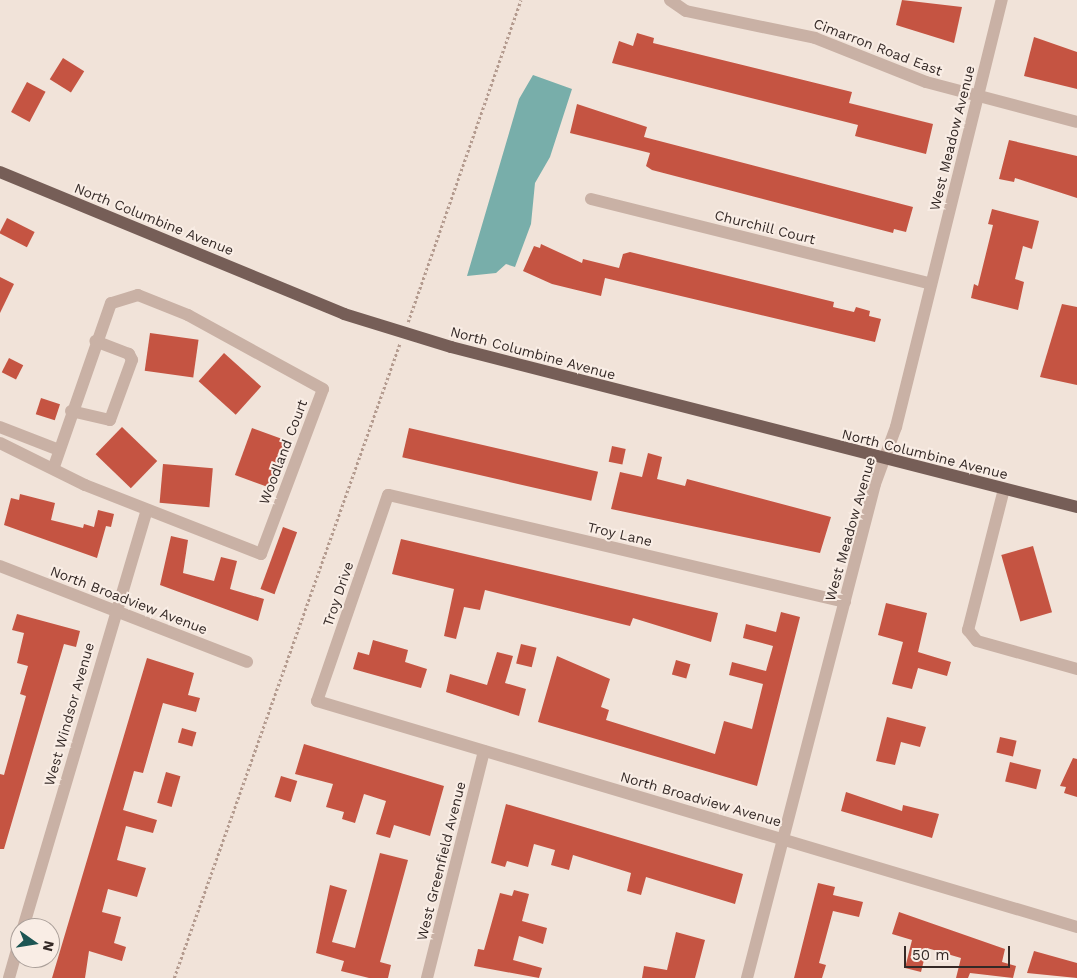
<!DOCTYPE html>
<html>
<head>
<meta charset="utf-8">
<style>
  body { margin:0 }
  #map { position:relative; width:1077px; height:978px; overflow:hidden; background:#f1e3d9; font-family:"Work Sans",sans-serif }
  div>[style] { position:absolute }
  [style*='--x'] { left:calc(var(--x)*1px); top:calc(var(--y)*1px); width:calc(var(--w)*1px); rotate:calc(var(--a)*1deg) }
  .water>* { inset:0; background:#78aeaa }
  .building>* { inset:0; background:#c55442; transform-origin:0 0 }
  .path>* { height:2.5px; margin-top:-1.25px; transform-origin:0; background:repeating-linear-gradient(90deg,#b49b8f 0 2.5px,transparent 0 5px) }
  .minor>* { height:12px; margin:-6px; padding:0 6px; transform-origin:6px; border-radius:6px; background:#c9b1a5 }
  .major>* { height:12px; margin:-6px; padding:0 6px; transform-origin:6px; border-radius:6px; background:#765e57 }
  .major-bridge>* { height:12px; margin:-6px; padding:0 6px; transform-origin:6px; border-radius:6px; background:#765e57 }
  span { translate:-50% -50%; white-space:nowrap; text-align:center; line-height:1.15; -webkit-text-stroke:4px #f9ede5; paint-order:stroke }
  .street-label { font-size:14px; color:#342926 }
  .north { position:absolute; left:10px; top:918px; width:50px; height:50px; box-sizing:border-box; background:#f9ede5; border:1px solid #aa9f99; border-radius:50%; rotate:103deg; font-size:14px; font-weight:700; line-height:20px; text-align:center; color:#342926 }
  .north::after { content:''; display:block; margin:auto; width:18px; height:22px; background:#1c5553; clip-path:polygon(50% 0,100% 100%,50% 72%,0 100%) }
  .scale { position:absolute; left:904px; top:946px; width:106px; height:22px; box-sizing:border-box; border:2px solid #342926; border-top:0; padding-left:6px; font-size:15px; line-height:18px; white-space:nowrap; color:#342926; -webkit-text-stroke:4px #f9ede5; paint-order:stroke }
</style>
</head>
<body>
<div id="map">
  <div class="water">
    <div style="clip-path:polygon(533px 75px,572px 89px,550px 157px,535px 183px,531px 224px,515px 267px,506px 264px,496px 273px,467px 276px,519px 99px)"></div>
  </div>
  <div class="building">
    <div style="clip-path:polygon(902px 0,962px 7px,954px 43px,896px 25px)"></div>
    <div style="clip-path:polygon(637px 33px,654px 38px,653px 43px,852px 92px,849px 103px,933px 124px,926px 154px,855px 136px,858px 125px,612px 63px,619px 41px,633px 46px)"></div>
    <div style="clip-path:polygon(1034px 37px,1077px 52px,1077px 89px,1024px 76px)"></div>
    <div style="left:63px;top:58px;width:25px;height:25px;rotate:32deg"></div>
    <div style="left:27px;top:82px;width:21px;height:34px;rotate:28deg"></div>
    <div style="clip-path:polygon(577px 104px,647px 127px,644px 137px,913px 207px,906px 232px,894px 229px,893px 233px,652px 170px,646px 166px,650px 153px,570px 133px)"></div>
    <div style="clip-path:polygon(1009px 140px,1077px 156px,1077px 198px,1015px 178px,1014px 182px,999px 179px)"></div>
    <div style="clip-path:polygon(992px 209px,1039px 221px,1032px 249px,1023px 246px,1015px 279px,1024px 282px,1018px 310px,971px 298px,974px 284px,978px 286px,993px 225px,988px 224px)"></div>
    <div style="left:7px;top:218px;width:31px;height:17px;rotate:27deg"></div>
    <div style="clip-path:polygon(541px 244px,582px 263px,583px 259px,619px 268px,623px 254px,630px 252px,834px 302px,833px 307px,854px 312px,856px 307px,870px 311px,869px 316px,881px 319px,875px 342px,605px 278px,601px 296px,552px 284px,523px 271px,534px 246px,540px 248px)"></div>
    <div style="clip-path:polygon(0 277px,14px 284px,0 313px)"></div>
    <div style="clip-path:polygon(1062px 304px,1077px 307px,1077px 385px,1040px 377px)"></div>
    <div style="left:150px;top:333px;width:49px;height:38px;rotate:8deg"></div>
    <div style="left:224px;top:353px;width:50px;height:38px;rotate:42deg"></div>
    <div style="left:9px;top:358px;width:16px;height:16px;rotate:27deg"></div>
    <div style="left:41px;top:398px;width:20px;height:17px;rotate:18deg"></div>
    <div style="left:122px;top:427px;width:49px;height:38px;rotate:44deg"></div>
    <div style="left:252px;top:428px;width:38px;height:50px;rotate:20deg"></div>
    <div style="left:409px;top:428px;width:194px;height:30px;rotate:13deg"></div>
    <div style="left:612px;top:446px;width:14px;height:16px;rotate:12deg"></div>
    <div style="clip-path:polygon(648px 453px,662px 457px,657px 479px,685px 486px,687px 479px,831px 517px,820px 553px,611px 509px,620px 472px,642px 477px)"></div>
    <div style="left:163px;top:464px;width:50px;height:39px;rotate:5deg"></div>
    <div style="clip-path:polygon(20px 494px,55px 503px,51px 520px,83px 528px,84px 524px,94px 527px,98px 510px,114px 514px,111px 527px,106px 526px,97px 558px,4px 525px,11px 498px,19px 500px)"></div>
    <div style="left:283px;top:527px;width:15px;height:66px;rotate:20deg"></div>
    <div style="clip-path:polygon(171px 536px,188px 540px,183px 573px,214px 581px,221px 557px,237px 561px,230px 589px,264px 599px,258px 621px,160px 585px)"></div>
    <div style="clip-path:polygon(401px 539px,718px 613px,711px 642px,633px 618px,630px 626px,485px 590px,480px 610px,464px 607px,456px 639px,444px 636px,454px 589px,392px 574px)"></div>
    <div style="left:1033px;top:546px;width:69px;height:33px;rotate:74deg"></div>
    <div style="clip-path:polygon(886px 603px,927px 613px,918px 652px,951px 662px,947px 676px,918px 668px,912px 689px,892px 684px,903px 642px,878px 635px)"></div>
    <div style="clip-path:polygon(781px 612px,800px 617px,757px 786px,538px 722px,557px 656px,610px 679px,601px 707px,609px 710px,606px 720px,715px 754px,724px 721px,752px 729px,763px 684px,729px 675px,732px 662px,766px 671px,773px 646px,743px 638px,746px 624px,776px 632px)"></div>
    <div style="clip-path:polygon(17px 614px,80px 631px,76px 647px,64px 644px,4px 849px,0 849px,0 774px,4px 775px,26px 696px,20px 694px,28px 666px,17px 663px,24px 633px,12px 630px)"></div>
    <div style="clip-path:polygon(373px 640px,408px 650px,405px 662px,427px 669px,421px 688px,353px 669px,358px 652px,369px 655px)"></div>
    <div style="left:521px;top:644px;width:16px;height:20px;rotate:14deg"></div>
    <div style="clip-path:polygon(497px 652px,513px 656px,505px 683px,526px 689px,519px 716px,446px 692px,450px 674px,487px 685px)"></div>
    <div style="clip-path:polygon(147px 658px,194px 673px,188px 695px,200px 698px,196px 712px,163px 703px,143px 773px,134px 771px,123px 810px,157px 820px,153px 833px,126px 826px,117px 860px,146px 868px,142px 881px,137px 897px,108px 889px,102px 912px,121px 917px,114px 943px,126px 947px,122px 961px,89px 951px,85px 978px,52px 978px)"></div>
    <div style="left:676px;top:660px;width:15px;height:15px;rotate:16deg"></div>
    <div style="clip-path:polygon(887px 717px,926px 727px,920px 747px,901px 742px,895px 765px,876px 761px)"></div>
    <div style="left:182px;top:728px;width:15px;height:15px;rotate:16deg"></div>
    <div style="left:1000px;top:737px;width:17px;height:16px;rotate:13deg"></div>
    <div style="clip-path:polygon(304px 744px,444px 786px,430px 836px,394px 825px,390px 838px,376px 834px,386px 801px,364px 794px,355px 823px,342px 819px,344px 812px,326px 807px,333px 784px,295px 774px)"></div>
    <div style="clip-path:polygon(1073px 758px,1077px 759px,1077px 797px,1064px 793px,1066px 787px,1060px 786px)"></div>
    <div style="left:1010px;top:762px;width:32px;height:20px;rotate:14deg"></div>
    <div style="left:166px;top:772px;width:15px;height:32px;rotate:16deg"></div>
    <div style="left:281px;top:776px;width:17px;height:22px;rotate:17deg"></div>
    <div style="clip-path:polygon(846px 792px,902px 811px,903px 805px,939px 814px,932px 838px,841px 811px)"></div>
    <div style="clip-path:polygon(506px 804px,743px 874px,735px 904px,646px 877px,641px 895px,627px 891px,631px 873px,573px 855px,569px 870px,551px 865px,555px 850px,534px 844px,528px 867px,507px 861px,505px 867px,491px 863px)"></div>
    <div style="clip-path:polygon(380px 853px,408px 860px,380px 962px,391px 965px,388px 978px,369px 978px,341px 971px,344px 961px,316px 953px,330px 885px,347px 890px,332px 942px,355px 948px)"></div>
    <div style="clip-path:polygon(818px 883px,835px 887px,833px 895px,863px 902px,859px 917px,833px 911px,819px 963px,826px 965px,822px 978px,794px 978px)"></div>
    <div style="clip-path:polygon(514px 890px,529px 894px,522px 921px,547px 928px,543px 944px,519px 936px,513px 960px,542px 968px,539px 978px,474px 966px,478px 949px,484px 950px,500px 893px,512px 896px)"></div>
    <div style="clip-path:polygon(899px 912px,1005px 949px,1002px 962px,1016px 966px,1013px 978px,970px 973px,968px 978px,956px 978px,961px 958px,927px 948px,921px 972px,905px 968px,912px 940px,892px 934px)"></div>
    <div style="clip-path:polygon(676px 932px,705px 940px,695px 978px,642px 978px,644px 966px,667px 970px)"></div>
    <div style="clip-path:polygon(1034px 951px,1077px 963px,1077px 978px,1027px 973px)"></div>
  </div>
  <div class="path">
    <div style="--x:408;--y:322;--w:341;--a:-70.7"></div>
    <div style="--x:174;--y:978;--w:674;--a:-70.41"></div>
  </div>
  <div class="minor">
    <div style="--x:670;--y:0;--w:19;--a:35"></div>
    <div style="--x:686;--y:11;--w:132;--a:11.8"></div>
    <div style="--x:815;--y:38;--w:119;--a:21.6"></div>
    <div style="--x:926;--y:82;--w:156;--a:14.8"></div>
    <div style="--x:591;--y:199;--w:350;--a:14"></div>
    <div style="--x:71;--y:411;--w:40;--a:13"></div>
    <div style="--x:110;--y:420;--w:64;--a:-69.9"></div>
    <div style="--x:132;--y:360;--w:7;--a:-117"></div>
    <div style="--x:129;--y:354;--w:36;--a:-159"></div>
    <div style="--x:0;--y:427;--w:63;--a:21.3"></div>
    <div style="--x:0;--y:443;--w:95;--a:26.3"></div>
    <div style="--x:85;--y:485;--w:189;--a:21.4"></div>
    <div style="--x:261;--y:554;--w:176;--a:-69.4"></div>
    <div style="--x:323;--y:389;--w:154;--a:-151.3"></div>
    <div style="--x:188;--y:315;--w:54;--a:-158.2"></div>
    <div style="--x:138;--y:295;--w:28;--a:163"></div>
    <div style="--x:111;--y:303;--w:174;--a:109.2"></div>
    <div style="--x:1004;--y:489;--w:146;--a:104.3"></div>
    <div style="--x:968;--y:630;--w:14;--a:51"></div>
    <div style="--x:977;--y:641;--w:104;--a:15.6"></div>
    <div style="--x:0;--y:566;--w:265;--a:21.2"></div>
    <div style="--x:845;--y:602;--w:469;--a:-166.8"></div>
    <div style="--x:388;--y:495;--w:218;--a:109"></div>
    <div style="--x:317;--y:701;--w:793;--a:16.56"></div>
    <div style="--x:23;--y:928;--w:436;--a:-73.5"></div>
    <div style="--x:9;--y:978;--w:41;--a:-74.2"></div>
    <div style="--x:427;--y:978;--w:234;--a:-75.9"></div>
    <div style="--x:747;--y:978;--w:510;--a:-75.47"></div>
    <div style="--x:875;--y:484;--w:61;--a:-69.8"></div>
    <div style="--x:896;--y:427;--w:440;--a:-76.1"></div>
  </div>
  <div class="major">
    <div style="--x:0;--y:172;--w:372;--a:22.4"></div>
    <div style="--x:451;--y:347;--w:646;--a:14.34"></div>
  </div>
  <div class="major-bridge">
    <div style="--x:344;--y:314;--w:112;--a:17.1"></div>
  </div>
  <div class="street-label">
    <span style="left:878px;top:47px;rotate:21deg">Cimarron Road East</span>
    <span style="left:952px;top:138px;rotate:-76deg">West Meadow Avenue</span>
    <span style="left:154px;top:219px;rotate:22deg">North Columbine Avenue</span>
    <span style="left:765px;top:227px;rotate:14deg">Churchill Court</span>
    <span style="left:533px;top:353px;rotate:15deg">North Columbine Avenue</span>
    <span style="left:283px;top:452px;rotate:-69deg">Woodland Court</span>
    <span style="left:925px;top:454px;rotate:14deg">North Columbine Avenue</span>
    <span style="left:850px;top:529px;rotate:-74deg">West Meadow Avenue</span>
    <span style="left:620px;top:534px;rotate:13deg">Troy Lane</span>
    <span style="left:338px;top:594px;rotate:-71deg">Troy Drive</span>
    <span style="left:129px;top:600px;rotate:21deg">North Broadview Avenue</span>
    <span style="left:69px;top:714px;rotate:-74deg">West Windsor Avenue</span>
    <span style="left:701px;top:799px;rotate:16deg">North Broadview Avenue</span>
    <span style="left:441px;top:861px;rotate:-76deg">West Greenfield Avenue</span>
  </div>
  <div class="north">N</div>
  <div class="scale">50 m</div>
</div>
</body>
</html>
